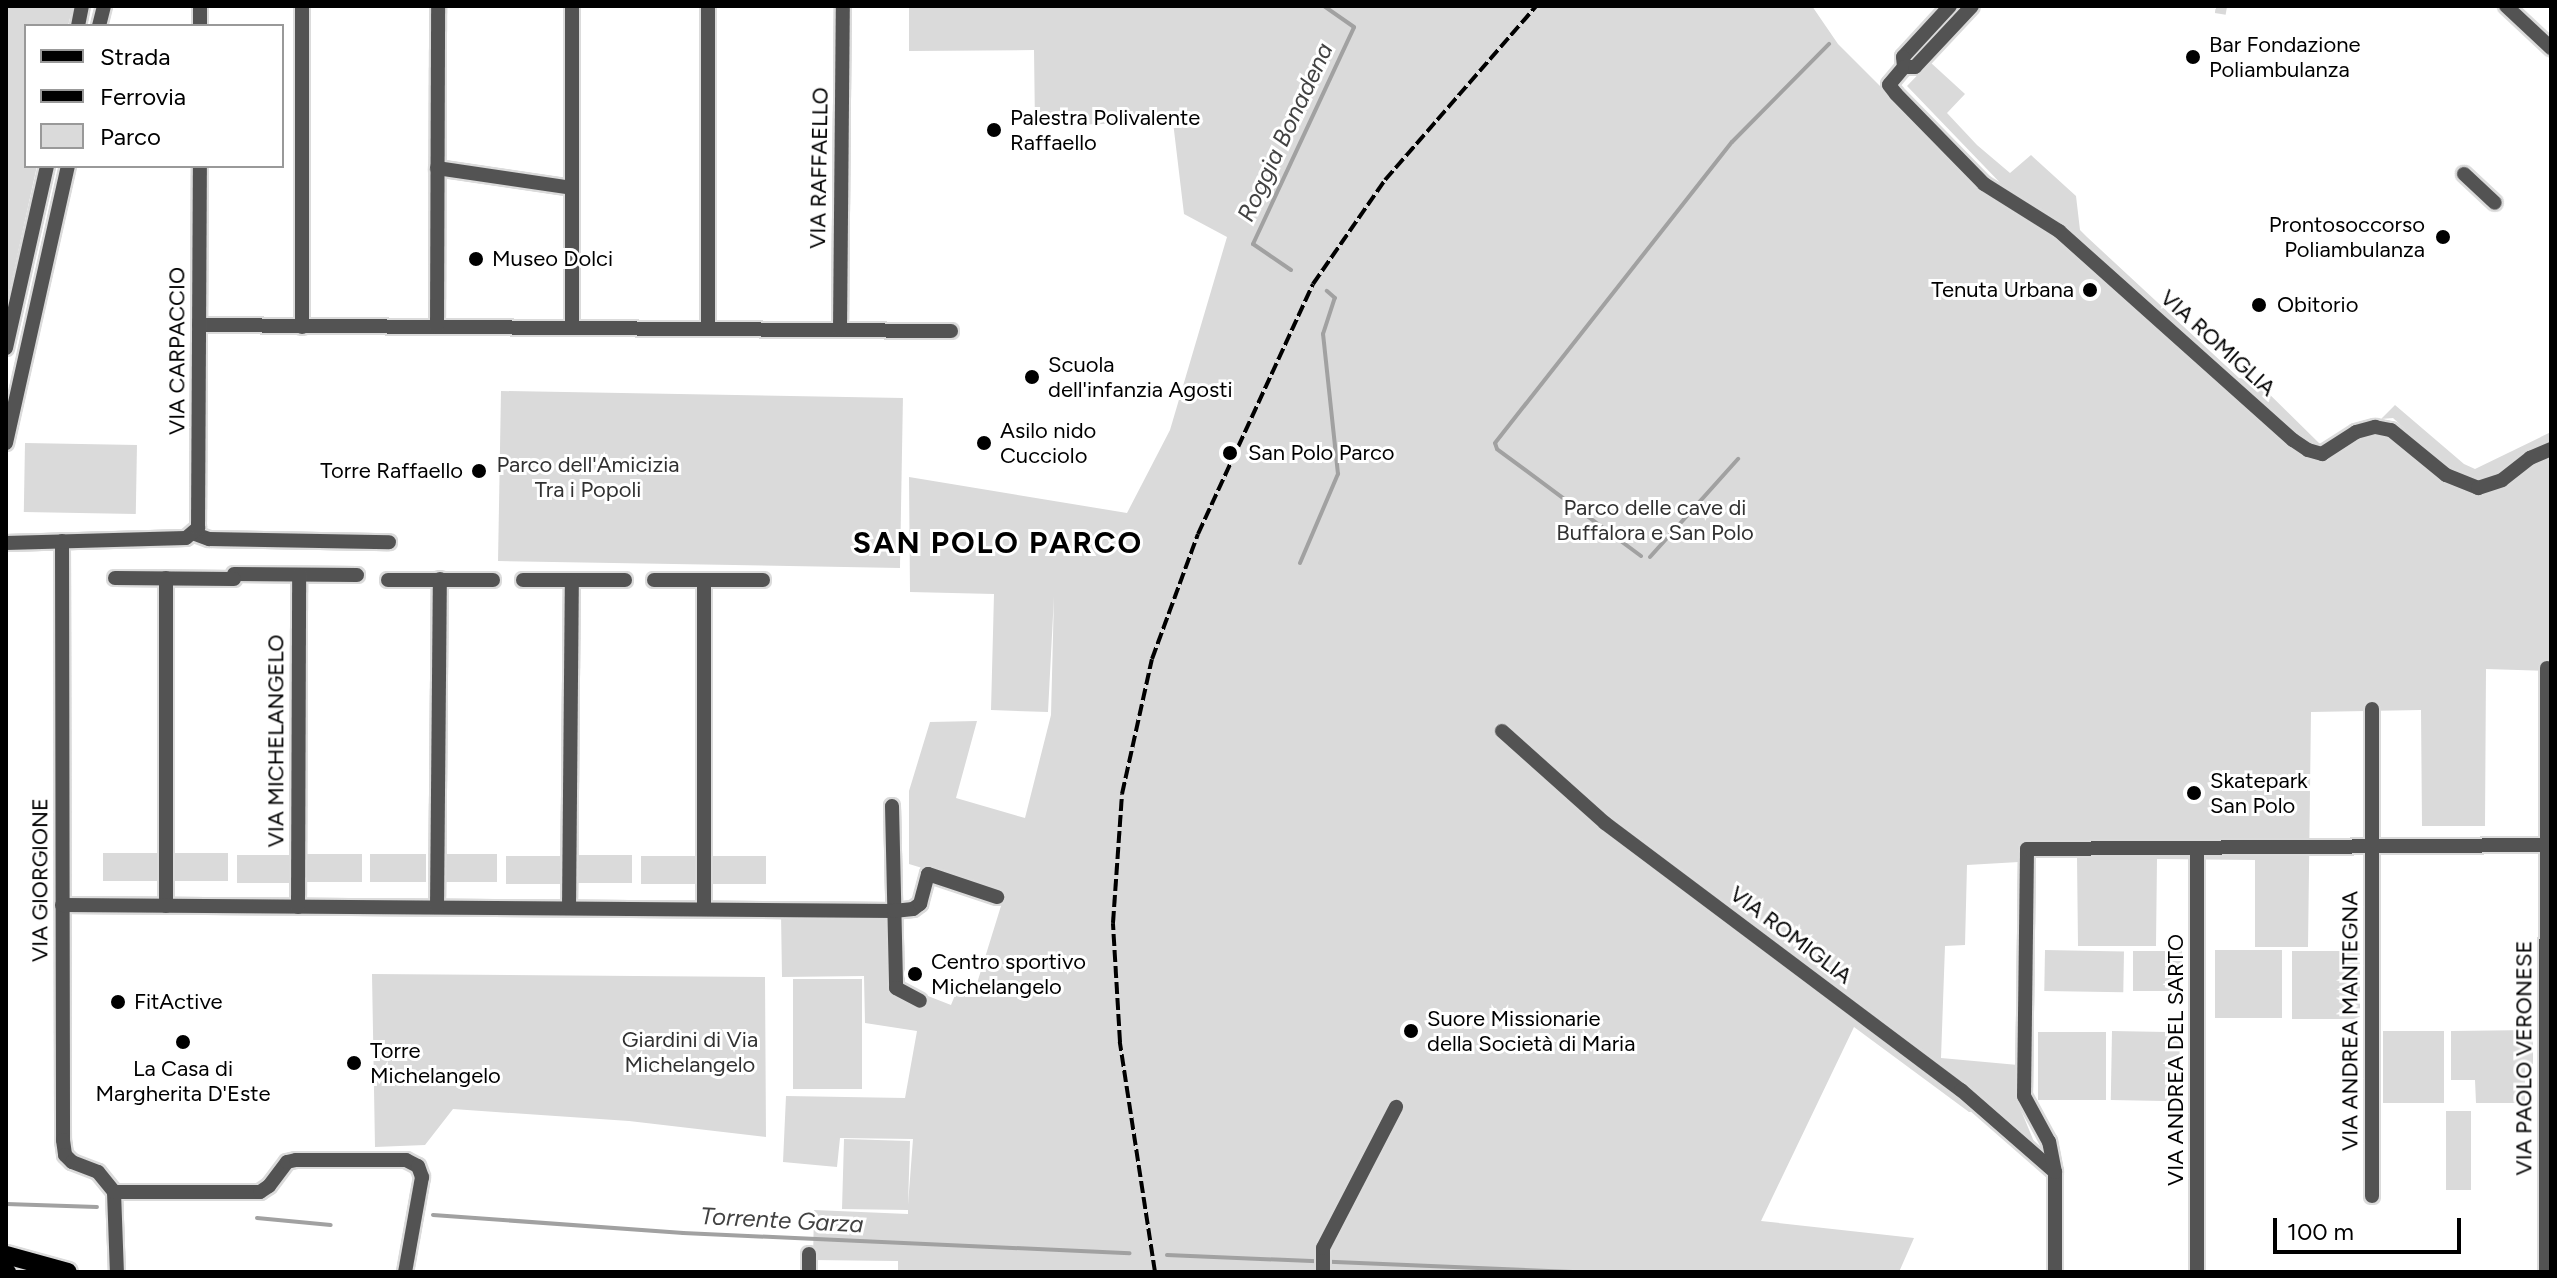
<!DOCTYPE html>
<html>
<head>
<meta charset="utf-8">
<style>
  body { margin:0 }
  #map { position:relative; width:2557px; height:1278px; overflow:hidden; background:#fff; font-family:Figtree,sans-serif }
  div>[style] { position:absolute }
  [style*='--x'] { left:calc(var(--x)*1px); top:calc(var(--y)*1px); width:calc(var(--w)*1px); rotate:calc(var(--a)*1deg) }
  .green>* { inset:0; background:#dadada; transform-origin:0 0 }
  .stream>* { height:4px; margin:-2px; padding:0 2px; transform-origin:2px; border-radius:2px; background:#a1a1a1 }
  .minor-tunnel>* { height:14px; margin-top:-7px; transform-origin:0; background:repeating-linear-gradient(90deg,#d9d9d9 0 14px,transparent 0 21px) }
  .roads { filter:drop-shadow(2px 0 #dbdbdb) drop-shadow(-2px 0 #dbdbdb) drop-shadow(0 2px #dbdbdb) drop-shadow(0 -2px #dbdbdb) }
  .minor>* { height:14px; margin:-7px; padding:0 7px; transform-origin:7px; border-radius:7px; background:#535353 }
  .major>* { height:18px; margin:-9px; padding:0 9px; transform-origin:9px; border-radius:9px; background:#000 }
  .rail>* { height:4px; margin-top:-2px; transform-origin:0; background:repeating-linear-gradient(90deg,#000 0 12px,transparent 0 16px) }
  .dots>* { width:22px; height:22px; translate:-50% -50%; box-sizing:border-box; border:4px solid #fff; border-radius:50% }
  span { translate:-50% -50%; white-space:nowrap; text-align:center; line-height:1.15; -webkit-text-stroke:6px #fff; paint-order:stroke }
  .poi-label { font-size:22px; color:#000 }
  .left { translate:0 -50%; text-align:left }
  .right { translate:-100% -50%; text-align:right }
  .street-label { font-size:22px; color:#000 }
  .park-label { font-size:22px; color:#313131 }
  .water-label { font-size:24px; color:#424242; font-style:italic }
  .district-label { font-size:30px; color:#000; font-weight:700; letter-spacing:2px }
  .frame { position:absolute; inset:0; border:8px solid #000; pointer-events:none }
  .legend { position:absolute; left:24px; top:24px; width:260px; height:144px; box-sizing:border-box; background:#fff; border:2px solid #999; margin:0; padding:10px 14px; list-style:none; font-size:24px; color:#000 }
  .legend li { display:flex; align-items:center; gap:16px; height:40px }
  .legend b { width:40px; border:2px solid #999 }
  .scale { position:absolute; left:2273px; top:1218px; width:188px; height:36px; box-sizing:border-box; border:4px solid #000; border-top:0; padding-left:10px; font-size:24px; line-height:28px; white-space:nowrap; color:#000; -webkit-text-stroke:6px #fff; paint-order:stroke }
</style>
</head>
<body>
<div id="map">
  <div class="green">
    <div style="clip-path:polygon(6px 6px,73px 6px,68px 26px,26px 26px,26px 166px,37px 166px,6px 307px)"></div>
    <div style="clip-path:polygon(909px 6px,1812px 6px,1838px 44px,1981px 187px,2056px 232px,2326px 460px,2360px 438px,2375px 434px,2387px 436px,2459px 490px,2483px 494px,2507px 486px,2535px 463px,2551px 456px,2551px 671px,2486px 669px,2485px 826px,2422px 826px,2421px 710px,2311px 712px,2308px 947px,2255px 947px,2255px 860px,2157px 859px,2156px 946px,2078px 946px,2077px 858px,2027px 858px,2019px 862px,1967px 865px,1965px 945px,1945px 946px,1941px 1058px,2018px 1065px,2018px 1103px,2042px 1161px,1984px 1110px,1969px 1112px,1854px 1027px,1761px 1221px,1914px 1238px,1899px 1272px,898px 1272px,898px 1261px,813px 1260px,814px 1210px,908px 1214px,908px 1210px,842px 1209px,844px 1139px,910px 1141px,908px 1205px,913px 1139px,840px 1138px,837px 1167px,783px 1162px,786px 1096px,905px 1098px,917px 1031px,865px 1023px,864px 976px,782px 977px,781px 914px,890px 918px,892px 982px,951px 1005px,958px 988px,974px 993px,1005px 893px,909px 864px,909px 791px,930px 722px,977px 721px,956px 798px,1025px 818px,1051px 715px,1054px 596px,1048px 712px,991px 710px,994px 594px,910px 592px,909px 477px,1127px 513px,1170px 430px,1227px 237px,1184px 214px,1173px 122px,1035px 126px,1034px 50px,909px 51px)"></div>
    <div style="clip-path:polygon(1930px 62px,1965px 94px,1947px 113px,1977px 145px,2010px 173px,2031px 155px,2076px 196px,2080px 230px,2087px 237px,2239px 378px,2255px 380px,2321px 445px,2312px 444px,2247px 391px,2089px 249px,2009px 192px,1907px 86px)"></div>
    <div style="left:501px;top:391px;width:402px;height:170px;rotate:1deg"></div>
    <div style="clip-path:polygon(2395px 405px,2464px 464px,2475px 469px,2551px 432px,2551px 442px,2482px 480px,2469px 480px,2448px 470px,2393px 418px,2381px 419px)"></div>
    <div style="left:25px;top:443px;width:112px;height:69px;rotate:1deg"></div>
    <div style="left:159px;top:853px;width:28px;height:56px;rotate:90deg"></div>
    <div style="left:173px;top:853px;width:55px;height:28px"></div>
    <div style="left:306px;top:854px;width:56px;height:28px"></div>
    <div style="left:370px;top:854px;width:56px;height:28px"></div>
    <div style="left:441px;top:854px;width:56px;height:28px"></div>
    <div style="left:237px;top:855px;width:56px;height:28px"></div>
    <div style="left:576px;top:855px;width:56px;height:28px"></div>
    <div style="left:506px;top:856px;width:56px;height:28px"></div>
    <div style="left:641px;top:856px;width:56px;height:28px"></div>
    <div style="left:710px;top:856px;width:56px;height:28px"></div>
    <div style="left:2045px;top:950px;width:79px;height:41px;rotate:1deg"></div>
    <div style="left:2215px;top:950px;width:67px;height:68px"></div>
    <div style="clip-path:polygon(2133px 951px,2182px 951px,2183px 976px,2176px 976px,2176px 991px,2133px 991px)"></div>
    <div style="left:2292px;top:951px;width:68px;height:68px"></div>
    <div style="clip-path:polygon(372px 974px,765px 977px,766px 1137px,629px 1121px,453px 1109px,425px 1145px,375px 1147px)"></div>
    <div style="left:793px;top:979px;width:69px;height:110px"></div>
    <div style="clip-path:polygon(2533px 1030px,2533px 1064px,2525px 1065px,2525px 1103px,2476px 1103px,2475px 1080px,2451px 1080px,2451px 1031px)"></div>
    <div style="left:2112px;top:1031px;width:68px;height:69px;rotate:1deg"></div>
    <div style="left:2383px;top:1031px;width:61px;height:72px"></div>
    <div style="left:2038px;top:1032px;width:68px;height:68px"></div>
    <div style="left:2446px;top:1111px;width:25px;height:79px"></div>
  </div>
  <div class="stream">
    <div style="--x:1291;--y:270;--w:46;--a:-145.6"></div>
    <div style="--x:1253;--y:244;--w:239;--a:-65"></div>
    <div style="--x:1354;--y:27;--w:37;--a:-145"></div>
    <div style="--x:1641;--y:556;--w:179;--a:-143.4"></div>
    <div style="--x:1497;--y:449;--w:6;--a:-108"></div>
    <div style="--x:1495;--y:443;--w:383;--a:-51.8"></div>
    <div style="--x:1732;--y:142;--w:138;--a:-45.3"></div>
    <div style="--x:1650;--y:557;--w:132;--a:-48.1"></div>
    <div style="--x:1300;--y:563;--w:97;--a:-66.9"></div>
    <div style="--x:1338;--y:474;--w:141;--a:-96.1"></div>
    <div style="--x:1323;--y:334;--w:38;--a:-72"></div>
    <div style="--x:1335;--y:298;--w:11;--a:-139"></div>
    <div style="--x:6;--y:1204;--w:91;--a:1.9"></div>
    <div style="--x:433;--y:1215;--w:251;--a:4.1"></div>
    <div style="--x:683;--y:1233;--w:447;--a:2.6"></div>
    <div style="--x:257;--y:1218;--w:74;--a:5.4"></div>
    <div style="--x:1167;--y:1255;--w:412;--a:2.4"></div>
  </div>
  <div class="minor-tunnel">
    <div style="--x:2216;--y:6;--w:11;--a:10"></div>
  </div>
  <div class="roads">
    <div class="minor">
      <div style="--x:1950;--y:6;--w:69;--a:132.7"></div>
      <div style="--x:1903;--y:57;--w:10;--a:84"></div>
      <div style="--x:1904;--y:67;--w:23;--a:130"></div>
      <div style="--x:1889;--y:85;--w:11;--a:52"></div>
      <div style="--x:1896;--y:94;--w:126;--a:45.6"></div>
      <div style="--x:1984;--y:184;--w:89;--a:32.1"></div>
      <div style="--x:2059;--y:231;--w:314;--a:41.8"></div>
      <div style="--x:2293;--y:440;--w:18;--a:34"></div>
      <div style="--x:2308;--y:450;--w:15;--a:16"></div>
      <div style="--x:2322;--y:454;--w:40;--a:-32.9"></div>
      <div style="--x:2356;--y:432;--w:20;--a:-15"></div>
      <div style="--x:2375;--y:427;--w:16;--a:11"></div>
      <div style="--x:2391;--y:430;--w:71;--a:39.3"></div>
      <div style="--x:2446;--y:475;--w:35;--a:22"></div>
      <div style="--x:2478;--y:488;--w:25;--a:-18"></div>
      <div style="--x:2502;--y:480;--w:36;--a:-38"></div>
      <div style="--x:2530;--y:458;--w:23;--a:-23"></div>
      <div style="--x:2506;--y:6;--w:62;--a:43"></div>
      <div style="--x:78;--y:26;--w:20;--a:-79"></div>
      <div style="--x:99;--y:26;--w:21;--a:-76"></div>
      <div style="--x:200;--y:26;--w:20;--a:-90"></div>
      <div style="--x:1904;--y:67;--w:11;--a:0"></div>
      <div style="--x:1915;--y:67;--w:83;--a:-46.9"></div>
      <div style="--x:437;--y:168;--w:136;--a:8.4"></div>
      <div style="--x:2464;--y:174;--w:42;--a:43.1"></div>
      <div style="--x:199;--y:325;--w:752;--a:0.46"></div>
      <div style="--x:302;--y:327;--w:321;--a:-90"></div>
      <div style="--x:437;--y:327;--w:321;--a:-89.8"></div>
      <div style="--x:572;--y:328;--w:322;--a:-90"></div>
      <div style="--x:708;--y:329;--w:323;--a:-90"></div>
      <div style="--x:840;--y:330;--w:324;--a:-89.5"></div>
      <div style="--x:6;--y:348;--w:187;--a:-77.3"></div>
      <div style="--x:6;--y:443;--w:284;--a:-77.4"></div>
      <div style="--x:195;--y:534;--w:15;--a:20"></div>
      <div style="--x:209;--y:539;--w:180;--a:1"></div>
      <div style="--x:62;--y:541;--w:599;--a:89.9"></div>
      <div style="--x:63;--y:1140;--w:15;--a:82"></div>
      <div style="--x:65;--y:1155;--w:10;--a:45"></div>
      <div style="--x:72;--y:1162;--w:28;--a:21"></div>
      <div style="--x:98;--y:1172;--w:26;--a:51"></div>
      <div style="--x:114;--y:1192;--w:80;--a:87.9"></div>
      <div style="--x:6;--y:543;--w:180;--a:-1.6"></div>
      <div style="--x:186;--y:538;--w:16;--a:-40"></div>
      <div style="--x:198;--y:528;--w:362;--a:-89.7"></div>
      <div style="--x:234;--y:574;--w:123;--a:0.5"></div>
      <div style="--x:115;--y:578;--w:119;--a:0.5"></div>
      <div style="--x:166;--y:578;--w:328;--a:90"></div>
      <div style="--x:388;--y:580;--w:105;--a:0"></div>
      <div style="--x:523;--y:580;--w:102;--a:0"></div>
      <div style="--x:654;--y:580;--w:109;--a:0"></div>
      <div style="--x:1502;--y:731;--w:138;--a:41.8"></div>
      <div style="--x:1605;--y:823;--w:445;--a:36.9"></div>
      <div style="--x:1961;--y:1090;--w:125;--a:41.1"></div>
      <div style="--x:892;--y:806;--w:182;--a:88.7"></div>
      <div style="--x:896;--y:988;--w:27;--a:28"></div>
      <div style="--x:62;--y:905;--w:832;--a:0.41"></div>
      <div style="--x:894;--y:911;--w:19;--a:-6"></div>
      <div style="--x:913;--y:909;--w:9;--a:-36"></div>
      <div style="--x:920;--y:904;--w:31;--a:-75"></div>
      <div style="--x:928;--y:874;--w:73;--a:18.4"></div>
      <div style="--x:298;--y:907;--w:332;--a:-89.8"></div>
      <div style="--x:437;--y:907;--w:328;--a:-89.5"></div>
      <div style="--x:569;--y:908;--w:328;--a:-89.5"></div>
      <div style="--x:704;--y:909;--w:329;--a:-90"></div>
      <div style="--x:114;--y:1192;--w:146;--a:0"></div>
      <div style="--x:260;--y:1192;--w:11;--a:-34"></div>
      <div style="--x:269;--y:1186;--w:30;--a:-53"></div>
      <div style="--x:287;--y:1162;--w:9;--a:-13"></div>
      <div style="--x:296;--y:1160;--w:110;--a:0"></div>
      <div style="--x:406;--y:1160;--w:13;--a:27"></div>
      <div style="--x:418;--y:1166;--w:12;--a:70"></div>
      <div style="--x:422;--y:1177;--w:97;--a:100.1"></div>
      <div style="--x:2372;--y:1196;--w:487;--a:-90"></div>
      <div style="--x:809;--y:1272;--w:18;--a:-90"></div>
      <div style="--x:1323;--y:1272;--w:24;--a:-90"></div>
      <div style="--x:1323;--y:1248;--w:159;--a:-62.6"></div>
      <div style="--x:2055;--y:1272;--w:100;--a:-90"></div>
      <div style="--x:2055;--y:1172;--w:31;--a:-101"></div>
      <div style="--x:2049;--y:1142;--w:52;--a:-118.5"></div>
      <div style="--x:2024;--y:1096;--w:247;--a:-89.3"></div>
      <div style="--x:2027;--y:849;--w:524;--a:-0.44"></div>
      <div style="--x:2197;--y:1272;--w:424;--a:-90"></div>
      <div style="--x:2546;--y:1272;--w:604;--a:-89.91"></div>
    </div>
    <div class="major">
      <div style="--x:6;--y:1255;--w:64;--a:15.3"></div>
      <div style="--x:6;--y:1272;--w:1;--a:0"></div>
    </div>
  </div>
  <div class="rail">
    <div style="--x:1155;--y:1272;--w:233;--a:-98.7"></div>
    <div style="--x:1120;--y:1042;--w:119;--a:-93.4"></div>
    <div style="--x:1113;--y:923;--w:129;--a:-86"></div>
    <div style="--x:1122;--y:794;--w:138;--a:-77.5"></div>
    <div style="--x:1152;--y:659;--w:133;--a:-69.8"></div>
    <div style="--x:1198;--y:534;--w:275;--a:-65.3"></div>
    <div style="--x:1313;--y:284;--w:126;--a:-55.3"></div>
    <div style="--x:1385;--y:180;--w:230;--a:-49"></div>
  </div>
  <div class="dots">
    <div style="left:2193px;top:57px;background:#000"></div>
    <div style="left:994px;top:130px;background:#000"></div>
    <div style="left:2443px;top:237px;background:#000"></div>
    <div style="left:476px;top:259px;background:#000"></div>
    <div style="left:2090px;top:290px;background:#000"></div>
    <div style="left:2259px;top:305px;background:#000"></div>
    <div style="left:1032px;top:377px;background:#000"></div>
    <div style="left:984px;top:443px;background:#000"></div>
    <div style="left:1230px;top:453px;background:#000"></div>
    <div style="left:479px;top:471px;background:#000"></div>
    <div style="left:2194px;top:793px;background:#000"></div>
    <div style="left:915px;top:974px;background:#000"></div>
    <div style="left:118px;top:1002px;background:#000"></div>
    <div style="left:1411px;top:1031px;background:#000"></div>
    <div style="left:183px;top:1042px;background:#000"></div>
    <div style="left:354px;top:1063px;background:#000"></div>
  </div>
  <div class="poi-label">
    <span class="left" style="left:2209px;top:57px">Bar Fondazione<br>Poliambulanza</span>
    <span class="left" style="left:1010px;top:130px">Palestra Polivalente<br>Raffaello</span>
    <span class="right" style="left:2425px;top:237px">Prontosoccorso<br>Poliambulanza</span>
    <span class="left" style="left:492px;top:259px">Museo Dolci</span>
    <span class="right" style="left:2074px;top:290px">Tenuta Urbana</span>
    <span class="left" style="left:2277px;top:305px">Obitorio</span>
    <span class="left" style="left:1048px;top:377px">Scuola<br>dell'infanzia Agosti</span>
    <span class="left" style="left:1000px;top:443px">Asilo nido<br>Cucciolo</span>
    <span class="left" style="left:1248px;top:453px">San Polo Parco</span>
    <span class="right" style="left:463px;top:471px">Torre Raffaello</span>
    <span class="left" style="left:2210px;top:793px">Skatepark<br>San Polo</span>
    <span class="left" style="left:931px;top:974px">Centro sportivo<br>Michelangelo</span>
    <span class="left" style="left:134px;top:1002px">FitActive</span>
    <span class="left" style="left:1427px;top:1031px">Suore Missionarie<br>della Società di Maria</span>
    <span class="left" style="left:370px;top:1063px">Torre<br>Michelangelo</span>
    <span style="left:183px;top:1081px">La Casa di<br>Margherita D'Este</span>
  </div>
  <div class="street-label">
    <span style="left:819px;top:168px;rotate:-89deg">VIA RAFFAELLO</span>
    <span style="left:2218px;top:343px;rotate:42deg">VIA ROMIGLIA</span>
    <span style="left:177px;top:351px;rotate:-90deg">VIA CARPACCIO</span>
    <span style="left:276px;top:741px;rotate:-90deg">VIA MICHELANGELO</span>
    <span style="left:40px;top:880px;rotate:-90deg">VIA GIORGIONE</span>
    <span style="left:1791px;top:935px;rotate:37deg">VIA ROMIGLIA</span>
    <span style="left:2350px;top:1021px;rotate:-90deg">VIA ANDREA MANTEGNA</span>
    <span style="left:2524px;top:1058px;rotate:-90deg">VIA PAOLO VERONESE</span>
    <span style="left:2176px;top:1060px;rotate:-90deg">VIA ANDREA DEL SARTO</span>
  </div>
  <div class="park-label">
    <span style="left:588px;top:477px">Parco dell'Amicizia<br>Tra i Popoli</span>
    <span style="left:1655px;top:520px">Parco delle cave di<br>Buffalora e San Polo</span>
    <span style="left:690px;top:1052px">Giardini di Via<br>Michelangelo</span>
  </div>
  <div class="water-label">
    <span style="left:1285px;top:132px;rotate:-65deg">Roggia Bonadena</span>
    <span style="left:782px;top:1220px;rotate:3deg">Torrente Garza</span>
  </div>
  <div class="district-label">
    <span style="left:998px;top:543px">SAN POLO PARCO</span>
  </div>
  <div class="frame"></div>
  <ul class="legend">
  <li><b style="height:10px;background:#000"></b>Strada</li>
  <li><b style="height:10px;background:#000"></b>Ferrovia</li>
  <li><b style="height:22px;background:#dadada"></b>Parco</li>
  </ul>
  <div class="scale">100 m</div>
</div>
</body>
</html>
